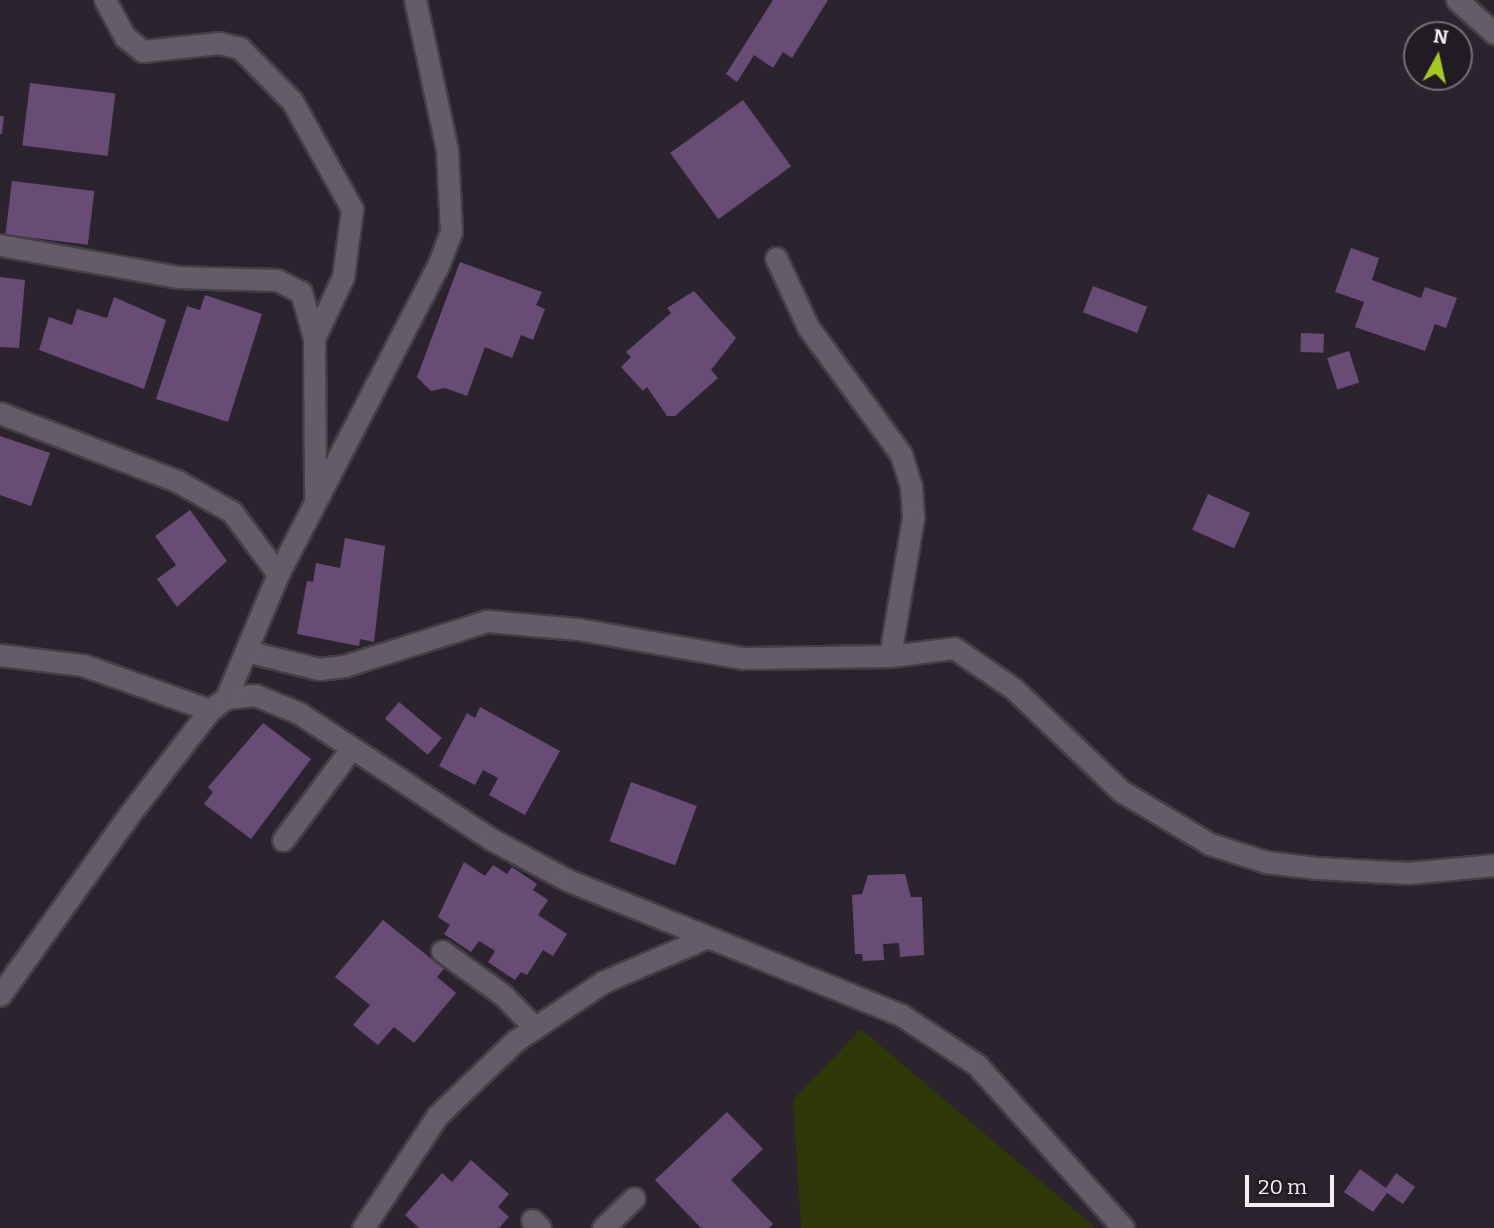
<!DOCTYPE html>
<html>
<head>
<meta charset="utf-8">
<style>
  body { margin:0 }
  #map { position:relative; width:1494px; height:1228px; overflow:hidden; background:#2b242e; font-family:Bitter,serif }
  div>[style] { position:absolute }
  [style*='--x'] { left:calc(var(--x)*1px); top:calc(var(--y)*1px); width:calc(var(--w)*1px); rotate:calc(var(--a)*1deg) }
  .green>* { inset:0; background:#2e3907 }
  .building>* { inset:0; background:#694c76; transform-origin:0 0 }
  .roads { filter:drop-shadow(2px 0 #443f47) drop-shadow(-2px 0 #443f47) drop-shadow(0 2px #443f47) drop-shadow(0 -2px #443f47) }
  .minor>* { height:21px; margin:-10.5px; padding:0 10.5px; transform-origin:10.5px; border-radius:10.5px; background:#645d67 }
  span { translate:-50% -50%; white-space:nowrap; text-align:center; line-height:1.15; -webkit-text-stroke:5px #211b24; paint-order:stroke }
  .north { position:absolute; left:1403px; top:21px; width:70px; height:70px; box-sizing:border-box; background:#211b24; border:2px solid #757078; border-radius:50%; rotate:8deg; font-size:19px; font-weight:700; line-height:28px; text-align:center; color:#f3eff5 }
  .north::after { content:''; display:block; margin:auto; width:24px; height:32px; background:#a5c823; clip-path:polygon(50% 0,100% 100%,50% 72%,0 100%) }
  .scale { position:absolute; left:1245px; top:1175px; width:89px; height:32px; box-sizing:border-box; border:4px solid #f3eff5; border-top:0; padding-left:9px; font-size:21px; line-height:24px; white-space:nowrap; color:#f3eff5; -webkit-text-stroke:5px #211b24; paint-order:stroke }
</style>
</head>
<body>
<div id="map">
  <div class="green">
    <div style="clip-path:polygon(861px 1029px,1096px 1228px,801px 1228px,793px 1100px)"></div>
  </div>
  <div class="building">
    <div style="clip-path:polygon(773px 0,828px 0,792px 58px,783px 52px,773px 68px,754px 55px,737px 82px,726px 74px)"></div>
    <div style="left:30px;top:83px;width:86px;height:63px;rotate:7deg"></div>
    <div style="left:743px;top:100px;width:82px;height:90px;rotate:54deg"></div>
    <div style="clip-path:polygon(0 116px,4px 116px,2px 134px,0 134px)"></div>
    <div style="left:12px;top:181px;width:83px;height:54px;rotate:7deg"></div>
    <div style="clip-path:polygon(1351px 248px,1379px 258px,1372px 280px,1421px 298px,1425px 287px,1457px 298px,1446px 328px,1435px 324px,1425px 351px,1355px 327px,1364px 302px,1335px 292px)"></div>
    <div style="clip-path:polygon(460px 262px,542px 292px,536px 305px,545px 309px,533px 340px,521px 335px,512px 358px,485px 347px,467px 396px,445px 388px,431px 391px,417px 377px)"></div>
    <div style="clip-path:polygon(0 277px,25px 280px,19px 348px,0 347px)"></div>
    <div style="left:1093px;top:286px;width:58px;height:28px;rotate:21deg"></div>
    <div style="clip-path:polygon(694px 291px,736px 338px,711px 370px,718px 378px,675px 416px,667px 416px,647px 387px,643px 391px,621px 367px,631px 357px,626px 352px,671px 313px,667px 308px)"></div>
    <div style="clip-path:polygon(205px 295px,262px 314px,228px 422px,156px 399px,187px 306px,200px 310px)"></div>
    <div style="clip-path:polygon(114px 297px,166px 320px,144px 389px,39px 350px,49px 317px,72px 325px,77px 309px,107px 318px)"></div>
    <div style="left:1301px;top:333px;width:23px;height:19px;rotate:2deg"></div>
    <div style="left:1349px;top:351px;width:33px;height:23px;rotate:72deg"></div>
    <div style="clip-path:polygon(0 436px,50px 453px,31px 506px,0 495px)"></div>
    <div style="left:1208px;top:494px;width:46px;height:39px;rotate:24deg"></div>
    <div style="clip-path:polygon(190px 510px,227px 561px,177px 607px,157px 579px,176px 565px,155px 536px)"></div>
    <div style="clip-path:polygon(345px 538px,385px 546px,374px 642px,360px 639px,359px 646px,297px 634px,307px 581px,313px 582px,316px 563px,340px 568px)"></div>
    <div style="left:399px;top:702px;width:56px;height:22px;rotate:40deg"></div>
    <div style="clip-path:polygon(480px 707px,560px 751px,525px 815px,489px 795px,498px 778px,483px 770px,475px 785px,439px 766px,467px 713px,475px 718px)"></div>
    <div style="clip-path:polygon(263px 723px,311px 759px,251px 839px,204px 804px,213px 792px,208px 787px)"></div>
    <div style="left:631px;top:782px;width:70px;height:63px;rotate:20deg"></div>
    <div style="clip-path:polygon(464px 862px,485px 876px,493px 865px,507px 874px,512px 867px,537px 884px,533px 890px,548px 900px,538px 915px,567px 934px,553px 956px,543px 950px,527px 975px,521px 972px,515px 980px,488px 962px,495px 951px,479px 941px,471px 952px,444px 934px,450px 925px,438px 917px)"></div>
    <div style="clip-path:polygon(905px 874px,911px 897px,922px 897px,924px 955px,900px 957px,899px 943px,883px 944px,884px 960px,863px 961px,862px 954px,855px 954px,852px 895px,862px 894px,868px 875px)"></div>
    <div style="clip-path:polygon(383px 920px,444px 969px,437px 977px,456px 993px,414px 1043px,394px 1027px,378px 1045px,353px 1025px,370px 1005px,335px 977px)"></div>
    <div style="clip-path:polygon(727px 1112px,763px 1149px,731px 1180px,773px 1224px,769px 1228px,701px 1228px,655px 1180px)"></div>
    <div style="clip-path:polygon(471px 1160px,509px 1194px,498px 1207px,509px 1217px,499px 1228px,419px 1228px,405px 1215px,442px 1173px,452px 1182px)"></div>
    <div style="clip-path:polygon(1360px 1169px,1386px 1188px,1396px 1173px,1415px 1187px,1403px 1204px,1387px 1193px,1373px 1212px,1344px 1192px)"></div>
  </div>
  <div class="roads">
    <div class="minor">
      <div style="--x:105;--y:0;--w:42;--a:61.6"></div>
      <div style="--x:125;--y:37;--w:23;--a:38"></div>
      <div style="--x:143;--y:51;--w:76;--a:-6"></div>
      <div style="--x:219;--y:43;--w:22;--a:13"></div>
      <div style="--x:240;--y:48;--w:74;--a:45.5"></div>
      <div style="--x:292;--y:101;--w:124;--a:60.9"></div>
      <div style="--x:352;--y:209;--w:69;--a:97.5"></div>
      <div style="--x:343;--y:277;--w:68;--a:115.4"></div>
      <div style="--x:1457;--y:0;--w:50;--a:41.7"></div>
      <div style="--x:0;--y:245;--w:180;--a:10.2"></div>
      <div style="--x:177;--y:277;--w:100;--a:1.7"></div>
      <div style="--x:277;--y:280;--w:27;--a:27"></div>
      <div style="--x:301;--y:292;--w:48;--a:74.2"></div>
      <div style="--x:314;--y:338;--w:162;--a:89.6"></div>
      <div style="--x:776;--y:258;--w:76;--a:65.1"></div>
      <div style="--x:808;--y:327;--w:157;--a:53.8"></div>
      <div style="--x:901;--y:454;--w:34;--a:73"></div>
      <div style="--x:911;--y:486;--w:32;--a:86"></div>
      <div style="--x:913;--y:518;--w:140;--a:99.5"></div>
      <div style="--x:0;--y:413;--w:190;--a:21"></div>
      <div style="--x:177;--y:481;--w:63;--a:29.4"></div>
      <div style="--x:232;--y:512;--w:77;--a:53.4"></div>
      <div style="--x:250;--y:652;--w:71;--a:13.8"></div>
      <div style="--x:319;--y:669;--w:25;--a:-7"></div>
      <div style="--x:344;--y:666;--w:150;--a:-17.5"></div>
      <div style="--x:487;--y:621;--w:91;--a:5"></div>
      <div style="--x:578;--y:629;--w:168;--a:10"></div>
      <div style="--x:743;--y:658;--w:147;--a:-0.8"></div>
      <div style="--x:890;--y:656;--w:64;--a:-7.1"></div>
      <div style="--x:954;--y:648;--w:73;--a:34.3"></div>
      <div style="--x:1014;--y:689;--w:148;--a:43.6"></div>
      <div style="--x:1121;--y:791;--w:104;--a:30.8"></div>
      <div style="--x:1210;--y:844;--w:59;--a:17.8"></div>
      <div style="--x:1266;--y:862;--w:51;--a:6.7"></div>
      <div style="--x:1317;--y:868;--w:91;--a:3.1"></div>
      <div style="--x:1408;--y:873;--w:86;--a:-5.3"></div>
      <div style="--x:0;--y:655;--w:84;--a:6.9"></div>
      <div style="--x:83;--y:665;--w:135;--a:19.5"></div>
      <div style="--x:226;--y:698;--w:29;--a:-6"></div>
      <div style="--x:255;--y:695;--w:48;--a:22.2"></div>
      <div style="--x:299;--y:713;--w:230;--a:33.3"></div>
      <div style="--x:491;--y:839;--w:86;--a:28.3"></div>
      <div style="--x:567;--y:880;--w:360;--a:22"></div>
      <div style="--x:901;--y:1015;--w:91;--a:33.3"></div>
      <div style="--x:977;--y:1065;--w:219;--a:48.1"></div>
      <div style="--x:283;--y:840;--w:112;--a:-53.3"></div>
      <div style="--x:442;--y:951;--w:75;--a:35.8"></div>
      <div style="--x:503;--y:995;--w:46;--a:45.9"></div>
      <div style="--x:0;--y:995;--w:220;--a:-54.4"></div>
      <div style="--x:128;--y:816;--w:134;--a:-52.3"></div>
      <div style="--x:210;--y:710;--w:20;--a:-37"></div>
      <div style="--x:226;--y:698;--w:134;--a:-67.2"></div>
      <div style="--x:278;--y:574;--w:350;--a:-62.6"></div>
      <div style="--x:439;--y:263;--w:34;--a:-69"></div>
      <div style="--x:451;--y:231;--w:81;--a:-92.8"></div>
      <div style="--x:447;--y:150;--w:153;--a:-102"></div>
      <div style="--x:532;--y:1220;--w:11;--a:45"></div>
      <div style="--x:363;--y:1228;--w:134;--a:-56.5"></div>
      <div style="--x:437;--y:1116;--w:108;--a:-43.9"></div>
      <div style="--x:515;--y:1041;--w:106;--a:-33.8"></div>
      <div style="--x:603;--y:982;--w:111;--a:-23.3"></div>
      <div style="--x:603;--y:1228;--w:43;--a:-44.1"></div>
    </div>
  </div>
  <div class="north">N</div>
  <div class="scale">20 m</div>
</div>
</body>
</html>
